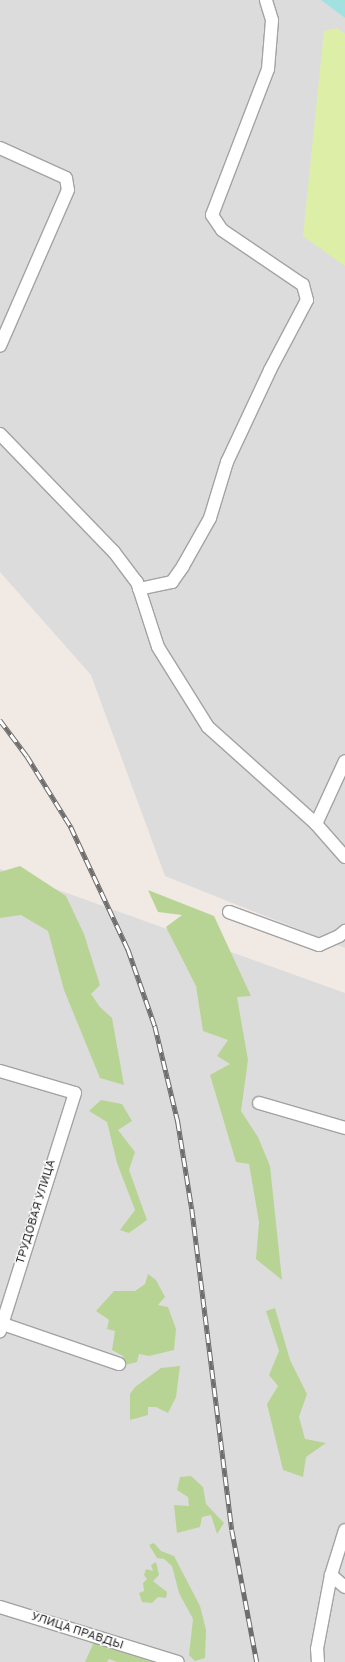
<!DOCTYPE html>
<html>
<head>
<meta charset="utf-8">
<style>
  body { margin:0 }
  #map { position:relative; width:345px; height:1662px; overflow:hidden; background:#f1e9e4; font-family:Overpass,sans-serif }
  div>[style] { position:absolute }
  [style*='--x'] { left:calc(var(--x)*1px); top:calc(var(--y)*1px); width:calc(var(--w)*1px); rotate:calc(var(--a)*1deg) }
  .residential>* { inset:0; background:#dddcdc }
  .grass>* { inset:0; background:#ddefa6 }
  .forest>* { inset:0; background:#b8d495 }
  .water>* { inset:0; background:#a1e2e0 }
  .roads { filter:drop-shadow(1px 0 #a3a3a3) drop-shadow(-1px 0 #a3a3a3) drop-shadow(0 1px #a3a3a3) drop-shadow(0 -1px #a3a3a3) }
  .minor>* { height:12px; margin:-6px; padding:0 6px; transform-origin:6px; border-radius:6px; background:#fff }
  .rail>* { height:4.5px; margin-top:-2.25px; transform-origin:0; background:repeating-linear-gradient(90deg,#fff 0 9px,#6d6d6d 0 18px); box-sizing:border-box; border-block:1px solid #6d6d6d }
  span { translate:-50% -50%; white-space:nowrap; text-align:center; line-height:1.15; -webkit-text-stroke:3px #fff; paint-order:stroke }
  .street-label { font-size:12px; color:#1f1f1f }
</style>
</head>
<body>
<div id="map">
  <div class="residential">
    <div style="clip-path:polygon(0 0,345px 0,345px 948px,165px 876px,91px 675px,0 572px)"></div>
    <div style="clip-path:polygon(0 869px,345px 993px,345px 1662px,0 1662px)"></div>
  </div>
  <div class="grass">
    <div style="clip-path:polygon(337px 28px,345px 34px,345px 266px,303px 236px,324px 31px)"></div>
  </div>
  <div class="forest">
    <div style="clip-path:polygon(20px 866px,66px 896px,84px 934px,100px 985px,91px 994px,100px 1007px,112px 1018px,124px 1085px,100px 1078px,64px 990px,48px 931px,21px 915px,0 918px,0 872px)"></div>
    <div style="clip-path:polygon(148px 890px,214px 916px,251px 996px,237px 997px,248px 1060px,241px 1111px,258px 1137px,270px 1166px,282px 1280px,256px 1259px,259px 1222px,249px 1164px,236px 1162px,210px 1075px,230px 1064px,217px 1056px,228px 1040px,203px 1031px,196px 986px,166px 927px,182px 915px,158px 912px)"></div>
    <div style="clip-path:polygon(101px 1100px,122px 1104px,132px 1121px,118px 1130px,135px 1152px,129px 1170px,147px 1220px,129px 1233px,120px 1230px,135px 1210px,117px 1163px,107px 1122px,89px 1111px)"></div>
    <div style="clip-path:polygon(148px 1274px,156px 1280px,165px 1297px,158px 1305px,168px 1307px,176px 1329px,174px 1350px,149px 1356px,139px 1354px,137px 1362px,125px 1365px,123px 1356px,112px 1350px,115px 1331px,107px 1329px,109px 1320px,96px 1311px,114px 1291px,135px 1291px,145px 1284px)"></div>
    <div style="clip-path:polygon(275px 1308px,290px 1360px,307px 1394px,299px 1417px,305px 1439px,326px 1443px,306px 1457px,303px 1477px,283px 1470px,267px 1404px,278px 1386px,269px 1375px,279px 1351px,266px 1311px)"></div>
    <div style="clip-path:polygon(180px 1366px,176px 1397px,168px 1413px,156px 1407px,148px 1407px,148px 1415px,130px 1420px,130px 1394px,135px 1387px,161px 1368px)"></div>
    <div style="clip-path:polygon(191px 1476px,203px 1487px,206px 1504px,224px 1523px,217px 1534px,211px 1515px,202px 1517px,200px 1527px,177px 1533px,174px 1505px,189px 1506px,188px 1497px,177px 1490px,180px 1477px)"></div>
    <div style="clip-path:polygon(154px 1543px,161px 1551px,174px 1556px,200px 1606px,206px 1630px,205px 1658px,195px 1661px,189px 1655px,193px 1619px,179px 1593px,172px 1566px,164px 1559px,157px 1558px,149px 1545px)"></div>
    <div style="clip-path:polygon(156px 1562px,159px 1575px,153px 1581px,167px 1592px,166px 1598px,158px 1597px,152px 1603px,142px 1602px,139px 1593px,144px 1591px,143px 1583px,147px 1579px,144px 1575px,146px 1569px,153px 1571px,151px 1565px)"></div>
    <div style="clip-path:polygon(94px 1642px,153px 1662px,117px 1662px,109px 1659px,107px 1662px,85px 1662px)"></div>
  </div>
  <div class="water">
    <div style="clip-path:polygon(321px 0,345px 0,345px 18px)"></div>
  </div>
  <div class="roads">
    <div class="minor">
      <div style="--x:0;--y:148;--w:72;--a:24.4"></div>
      <div style="--x:66;--y:178;--w:12;--a:81"></div>
      <div style="--x:68;--y:190;--w:170;--a:113.6"></div>
      <div style="--x:0;--y:434;--w:164;--a:46"></div>
      <div style="--x:114;--y:552;--w:38;--a:53"></div>
      <div style="--x:137;--y:582;--w:68;--a:72.1"></div>
      <div style="--x:158;--y:647;--w:94;--a:58"></div>
      <div style="--x:208;--y:727;--w:145;--a:41.9"></div>
      <div style="--x:316;--y:824;--w:44;--a:48.7"></div>
      <div style="--x:139;--y:589;--w:34;--a:-12"></div>
      <div style="--x:172;--y:582;--w:19;--a:-55"></div>
      <div style="--x:183;--y:566;--w:55;--a:-60.6"></div>
      <div style="--x:210;--y:518;--w:59;--a:-73.1"></div>
      <div style="--x:227;--y:462;--w:102;--a:-64.9"></div>
      <div style="--x:270;--y:370;--w:79;--a:-62.1"></div>
      <div style="--x:307;--y:300;--w:16;--a:-105"></div>
      <div style="--x:303;--y:285;--w:98;--a:-145.8"></div>
      <div style="--x:222;--y:230;--w:18;--a:-124"></div>
      <div style="--x:212;--y:215;--w:156;--a:-69"></div>
      <div style="--x:268;--y:69;--w:49;--a:-85.3"></div>
      <div style="--x:272;--y:20;--w:21;--a:-107"></div>
      <div style="--x:316;--y:824;--w:69;--a:-65.3"></div>
      <div style="--x:229;--y:912;--w:96;--a:20.1"></div>
      <div style="--x:319;--y:945;--w:22;--a:-24"></div>
      <div style="--x:339;--y:936;--w:8;--a:-40"></div>
      <div style="--x:0;--y:1071;--w:78;--a:16.3"></div>
      <div style="--x:75;--y:1093;--w:250;--a:107.5"></div>
      <div style="--x:259;--y:1103;--w:90;--a:16.2"></div>
      <div style="--x:0;--y:1323;--w:126;--a:19"></div>
      <div style="--x:331;--y:1575;--w:18;--a:41"></div>
      <div style="--x:0;--y:1607;--w:186;--a:17.2"></div>
      <div style="--x:318;--y:1662;--w:13;--a:-94"></div>
      <div style="--x:317;--y:1649;--w:75;--a:-79.3"></div>
      <div style="--x:331;--y:1575;--w:47;--a:-72.7"></div>
    </div>
  </div>
  <div class="rail">
    <div style="--x:0;--y:720;--w:45;--a:53.1"></div>
    <div style="--x:27;--y:756;--w:84;--a:58.2"></div>
    <div style="--x:71;--y:827;--w:135;--a:65"></div>
    <div style="--x:128;--y:949;--w:82;--a:70.7"></div>
    <div style="--x:155;--y:1026;--w:99;--a:76.5"></div>
    <div style="--x:178;--y:1122;--w:88;--a:80.9"></div>
    <div style="--x:192;--y:1209;--w:323;--a:82.9"></div>
    <div style="--x:232;--y:1530;--w:134;--a:79.3"></div>
  </div>
  <div class="street-label">
    <span style="left:37px;top:1212px;rotate:-73deg">ТРУДОВАЯ УЛИЦА</span>
    <span style="left:77px;top:1632px;rotate:18deg">УЛИЦА ПРАВДЫ</span>
  </div>
</div>
</body>
</html>
